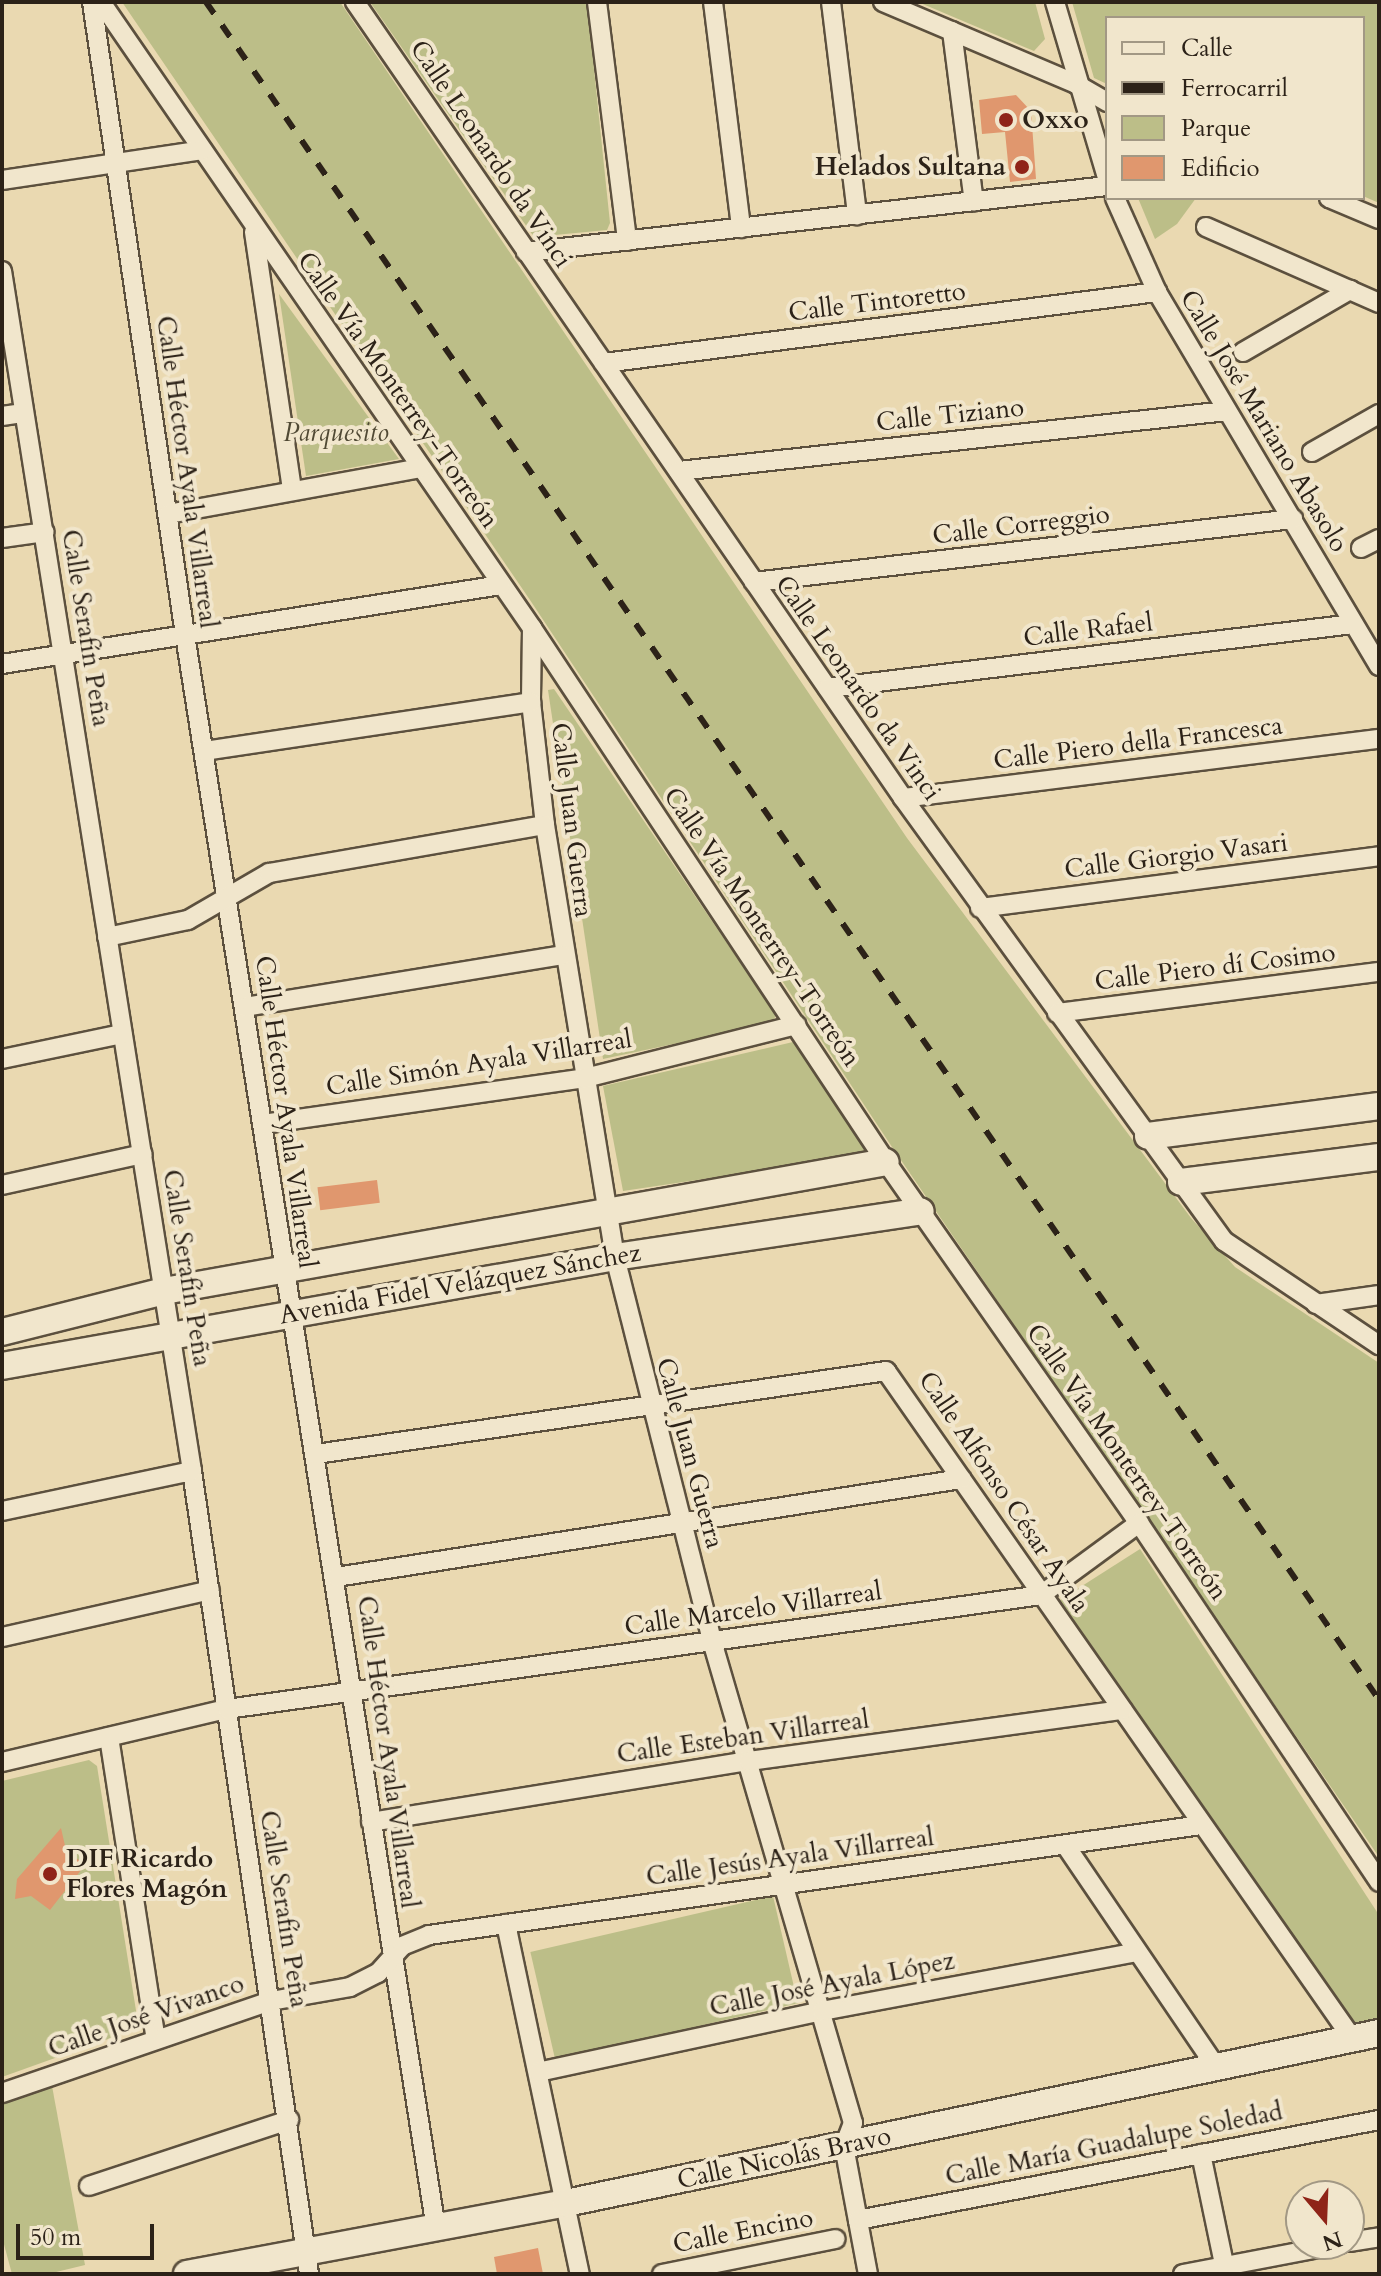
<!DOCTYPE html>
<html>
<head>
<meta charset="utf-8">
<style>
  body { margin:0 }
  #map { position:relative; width:1381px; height:2276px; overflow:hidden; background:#ead9b1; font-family:Cardo,serif }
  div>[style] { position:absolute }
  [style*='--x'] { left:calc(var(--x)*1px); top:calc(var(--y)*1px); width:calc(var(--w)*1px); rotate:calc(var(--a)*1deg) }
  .green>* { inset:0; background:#bcbe88; transform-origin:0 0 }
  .building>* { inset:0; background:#e0976e; transform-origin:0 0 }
  .roads { filter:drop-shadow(2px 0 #5c503e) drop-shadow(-2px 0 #5c503e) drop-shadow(0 2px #5c503e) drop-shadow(0 -2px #5c503e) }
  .street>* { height:18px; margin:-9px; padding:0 9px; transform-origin:9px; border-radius:9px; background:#f1e6cc }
  .secondary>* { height:26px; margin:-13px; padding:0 13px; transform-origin:13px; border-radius:13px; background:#f1e6cc }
  .rail>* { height:6px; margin-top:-3px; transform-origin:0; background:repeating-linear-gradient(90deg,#2c2218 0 14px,transparent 0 28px) }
  .dots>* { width:22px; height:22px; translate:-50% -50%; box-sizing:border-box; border:4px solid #f1e6cc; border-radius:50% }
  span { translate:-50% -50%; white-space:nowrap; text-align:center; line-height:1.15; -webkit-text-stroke:8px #f1e6cc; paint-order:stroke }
  .poi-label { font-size:26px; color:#2c2218; font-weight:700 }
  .left { translate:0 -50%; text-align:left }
  .right { translate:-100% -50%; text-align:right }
  .street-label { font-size:26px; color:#2c2218 }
  .park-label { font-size:26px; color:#504934; font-style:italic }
  .frame { position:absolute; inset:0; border:4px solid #2c2218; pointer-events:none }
  .legend { position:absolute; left:1105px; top:16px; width:260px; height:184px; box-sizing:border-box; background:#f1e6cc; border:2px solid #a29884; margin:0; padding:10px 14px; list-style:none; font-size:24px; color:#2c2218 }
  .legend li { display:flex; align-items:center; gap:16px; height:40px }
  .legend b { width:40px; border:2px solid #a29884 }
  .north { position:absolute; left:1285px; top:2180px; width:80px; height:80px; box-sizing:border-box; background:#f1e6cc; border:2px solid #a29884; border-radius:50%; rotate:161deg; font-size:22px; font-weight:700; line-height:32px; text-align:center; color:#2c2218 }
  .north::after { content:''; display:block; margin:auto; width:28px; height:36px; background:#8f2418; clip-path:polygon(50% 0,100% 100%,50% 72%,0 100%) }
  .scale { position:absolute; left:16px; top:2224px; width:138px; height:36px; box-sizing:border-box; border:4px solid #2c2218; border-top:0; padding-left:10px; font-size:24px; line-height:28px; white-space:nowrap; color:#2c2218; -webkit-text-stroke:6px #f1e6cc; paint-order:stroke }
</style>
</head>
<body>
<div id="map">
  <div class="green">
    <div style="clip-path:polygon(122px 2px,340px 2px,907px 838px,1191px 1218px,1235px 1267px,1379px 1363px,1379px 1857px,894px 1150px,530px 600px)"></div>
    <div style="clip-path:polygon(370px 2px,587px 2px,610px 223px,607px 230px,534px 237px)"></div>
    <div style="clip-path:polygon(918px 2px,1035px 2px,1045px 39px,1034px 51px)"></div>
    <div style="clip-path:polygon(1072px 2px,1379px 2px,1379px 203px,1363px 196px,1363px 18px,1107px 18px,1107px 84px,1094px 78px)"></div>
    <div style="clip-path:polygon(1138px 198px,1196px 198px,1177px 224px,1155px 239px)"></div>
    <div style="clip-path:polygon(279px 294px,399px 459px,306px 476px)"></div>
    <div style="clip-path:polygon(554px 689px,776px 1015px,772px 1023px,603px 1059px,548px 690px)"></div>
    <div style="clip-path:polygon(793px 1042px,870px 1154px,623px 1191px,603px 1086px)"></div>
    <div style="clip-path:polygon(1140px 1549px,1379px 1915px,1379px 2021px,1357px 2026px,1060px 1600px)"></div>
    <div style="clip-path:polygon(89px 1760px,97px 1766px,138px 2023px,136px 2029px,2px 2077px,2px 1781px)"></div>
    <div style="left:773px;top:1896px;width:110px;height:249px;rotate:77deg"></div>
    <div style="clip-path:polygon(52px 2086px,85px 2265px,48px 2274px,12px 2274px,2px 2237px,2px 2104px)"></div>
  </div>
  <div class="building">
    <div style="clip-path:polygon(1016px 95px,1031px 111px,1036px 179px,1010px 182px,1005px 132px,982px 134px,979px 100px)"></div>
    <div style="left:377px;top:1180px;width:23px;height:60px;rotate:83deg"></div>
    <div style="clip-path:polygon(61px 1828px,66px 1850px,85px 1865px,50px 1910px,31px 1896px,15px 1899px,17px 1879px)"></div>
    <div style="clip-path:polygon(538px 2248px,543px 2274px,497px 2274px,494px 2257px)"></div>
  </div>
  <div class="roads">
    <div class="street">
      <div style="--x:92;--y:2;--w:640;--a:81.64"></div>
      <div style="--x:185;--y:635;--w:1614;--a:81.05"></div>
      <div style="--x:101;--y:2;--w:760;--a:55.45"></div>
      <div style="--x:532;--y:628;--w:641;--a:56.46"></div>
      <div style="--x:886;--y:1162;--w:441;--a:55"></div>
      <div style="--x:1139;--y:1523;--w:432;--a:56.2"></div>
      <div style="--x:355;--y:2;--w:966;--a:55.45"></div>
      <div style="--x:903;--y:798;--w:547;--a:54.07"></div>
      <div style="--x:1224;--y:1241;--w:187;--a:33.9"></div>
      <div style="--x:597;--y:2;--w:241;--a:82.8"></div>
      <div style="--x:713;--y:2;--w:228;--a:82.9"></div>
      <div style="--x:831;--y:2;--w:215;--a:83"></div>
      <div style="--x:883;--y:2;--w:210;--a:23"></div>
      <div style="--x:1076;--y:84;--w:36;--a:30"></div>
      <div style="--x:1055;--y:2;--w:184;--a:73.5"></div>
      <div style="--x:952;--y:31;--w:172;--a:82.7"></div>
      <div style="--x:2;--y:180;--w:202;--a:-8.5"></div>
      <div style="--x:1115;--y:198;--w:103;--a:65.9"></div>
      <div style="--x:1157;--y:292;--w:435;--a:59.3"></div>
      <div style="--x:1329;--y:198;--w:54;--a:22.8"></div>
      <div style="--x:1206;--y:227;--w:189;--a:23.7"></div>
      <div style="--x:254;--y:232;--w:261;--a:81.6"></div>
      <div style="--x:526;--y:252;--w:585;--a:-6.48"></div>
      <div style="--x:2;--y:271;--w:1215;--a:81"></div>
      <div style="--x:192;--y:1471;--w:811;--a:81.71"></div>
      <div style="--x:1243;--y:352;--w:124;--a:-30.1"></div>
      <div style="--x:604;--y:363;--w:558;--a:-7.32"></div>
      <div style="--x:2;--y:416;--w:22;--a:-8"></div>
      <div style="--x:1312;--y:452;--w:77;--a:-29.6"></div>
      <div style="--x:679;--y:471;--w:551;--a:-6.25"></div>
      <div style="--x:168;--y:514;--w:257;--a:-10.3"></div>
      <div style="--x:2;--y:538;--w:43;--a:-7.9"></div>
      <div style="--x:1361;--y:548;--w:20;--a:-27"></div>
      <div style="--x:754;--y:582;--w:543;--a:-6.67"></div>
      <div style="--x:532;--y:628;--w:74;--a:90.8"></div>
      <div style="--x:531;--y:702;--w:124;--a:83.5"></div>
      <div style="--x:545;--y:825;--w:438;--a:80.8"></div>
      <div style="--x:615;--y:1257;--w:396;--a:75.8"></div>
      <div style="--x:712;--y:1641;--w:502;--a:73.69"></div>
      <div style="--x:853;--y:2123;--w:25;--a:111"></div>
      <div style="--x:844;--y:2146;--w:130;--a:79.4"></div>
      <div style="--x:2;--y:664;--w:505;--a:-9"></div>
      <div style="--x:828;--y:688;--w:529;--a:-6.95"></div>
      <div style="--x:204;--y:751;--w:331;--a:-8.5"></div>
      <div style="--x:903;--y:798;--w:480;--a:-7.1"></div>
      <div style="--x:980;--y:908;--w:402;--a:-7.4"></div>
      <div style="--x:107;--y:937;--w:83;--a:-11.9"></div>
      <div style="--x:188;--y:920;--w:94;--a:-30.1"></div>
      <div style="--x:269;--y:873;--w:280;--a:-9.9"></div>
      <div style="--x:245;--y:1007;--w:322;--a:-9.3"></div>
      <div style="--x:1057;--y:1013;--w:325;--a:-7.3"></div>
      <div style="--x:2;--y:1059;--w:123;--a:-11.8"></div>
      <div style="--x:263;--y:1124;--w:325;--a:-8.1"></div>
      <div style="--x:585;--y:1078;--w:218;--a:-14.1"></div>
      <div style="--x:2;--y:1185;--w:144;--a:-12.4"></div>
      <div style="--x:1316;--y:1304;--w:64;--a:-8.1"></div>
      <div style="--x:316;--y:1454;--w:576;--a:-8.28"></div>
      <div style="--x:886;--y:1371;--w:814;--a:55.06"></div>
      <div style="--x:2;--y:1511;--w:194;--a:-11.9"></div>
      <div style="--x:336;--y:1577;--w:633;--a:-8.91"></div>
      <div style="--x:2;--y:1637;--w:213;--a:-12.7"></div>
      <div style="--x:109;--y:1737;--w:306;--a:81.2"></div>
      <div style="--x:2;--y:1762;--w:231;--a:-13.3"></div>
      <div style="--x:227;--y:1709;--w:822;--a:-7.97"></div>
      <div style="--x:1041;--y:1595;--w:122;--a:-36.3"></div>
      <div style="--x:371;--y:1822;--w:383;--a:-9.2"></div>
      <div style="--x:749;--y:1761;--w:377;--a:-7.8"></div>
      <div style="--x:1066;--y:1846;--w:267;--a:55.8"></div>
      <div style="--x:506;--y:1924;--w:358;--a:78.1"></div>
      <div style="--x:538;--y:2072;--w:290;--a:-12.1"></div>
      <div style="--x:822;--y:2011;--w:320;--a:-10.6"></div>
      <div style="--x:2;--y:2093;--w:284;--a:-18.9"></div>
      <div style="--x:271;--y:2001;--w:80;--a:-10"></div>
      <div style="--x:350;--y:1987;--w:31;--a:-27"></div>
      <div style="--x:378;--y:1973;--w:36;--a:-48"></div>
      <div style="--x:402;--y:1946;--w:29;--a:-22"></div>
      <div style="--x:429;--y:1935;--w:780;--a:-8.11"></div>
      <div style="--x:1201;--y:2154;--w:123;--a:78.2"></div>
      <div style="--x:89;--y:2186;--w:211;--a:-18.3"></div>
      <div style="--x:858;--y:2220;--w:531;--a:-10.87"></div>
      <div style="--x:1349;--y:2242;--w:30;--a:-9"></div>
      <div style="--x:662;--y:2274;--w:177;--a:-11.4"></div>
      <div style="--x:1183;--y:2274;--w:160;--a:-10.8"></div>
    </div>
    <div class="secondary">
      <div style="--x:1148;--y:1136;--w:233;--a:-7.4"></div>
      <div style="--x:1181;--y:1182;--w:200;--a:-7.2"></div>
      <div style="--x:2;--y:1332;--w:167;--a:-14.2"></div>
      <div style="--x:164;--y:1291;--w:733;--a:-10.13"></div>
      <div style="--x:2;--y:1366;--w:623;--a:-10.08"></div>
      <div style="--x:615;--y:1257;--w:309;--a:-8.5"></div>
      <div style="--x:187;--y:2274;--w:386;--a:-10.6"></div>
      <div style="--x:566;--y:2203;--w:831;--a:-11.81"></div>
    </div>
  </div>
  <div class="rail">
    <div style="--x:206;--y:2;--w:2064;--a:55.36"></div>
  </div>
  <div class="dots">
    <div style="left:1006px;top:120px;background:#8f2418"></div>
    <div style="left:1022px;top:167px;background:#8f2418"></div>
    <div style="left:50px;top:1874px;background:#8f2418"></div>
  </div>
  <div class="poi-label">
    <span class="left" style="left:1022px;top:120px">Oxxo</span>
    <span class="right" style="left:1006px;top:167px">Helados Sultana</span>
    <span class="left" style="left:66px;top:1874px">DIF Ricardo<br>Flores Magón</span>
  </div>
  <div class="street-label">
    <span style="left:491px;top:154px;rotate:56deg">Calle Leonardo da Vinci</span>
    <span style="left:877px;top:302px;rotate:-7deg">Calle Tintoretto</span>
    <span style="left:398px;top:390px;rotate:55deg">Calle Vía Monterrey-Torreón</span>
    <span style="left:950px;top:415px;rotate:-6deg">Calle Tiziano</span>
    <span style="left:1264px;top:421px;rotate:59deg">Calle José Mariano Abasolo</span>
    <span style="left:187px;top:472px;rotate:82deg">Calle Héctor Ayala Villarreal</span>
    <span style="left:1021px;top:525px;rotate:-7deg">Calle Correggio</span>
    <span style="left:86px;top:628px;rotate:81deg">Calle Serafín Peña</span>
    <span style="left:1088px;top:630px;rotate:-7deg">Calle Rafael</span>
    <span style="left:858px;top:688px;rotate:55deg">Calle Leonardo da Vinci</span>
    <span style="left:1138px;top:743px;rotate:-7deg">Calle Piero della Francesca</span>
    <span style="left:572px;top:820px;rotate:83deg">Calle Juan Guerra</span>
    <span style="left:1176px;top:856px;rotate:-7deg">Calle Giorgio Vasari</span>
    <span style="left:762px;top:927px;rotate:56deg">Calle Vía Monterrey-Torreón</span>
    <span style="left:1215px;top:967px;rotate:-7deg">Calle Piero dí Cosimo</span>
    <span style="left:479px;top:1063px;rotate:-9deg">Calle Simón Ayala Villarreal</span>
    <span style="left:286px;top:1112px;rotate:82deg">Calle Héctor Ayala Villarreal</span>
    <span style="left:187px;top:1268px;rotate:81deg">Calle Serafín Peña</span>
    <span style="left:460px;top:1284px;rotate:-10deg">Avenida Fidel Velázquez Sánchez</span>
    <span style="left:690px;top:1453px;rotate:75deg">Calle Juan Guerra</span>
    <span style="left:1127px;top:1462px;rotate:55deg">Calle Vía Monterrey-Torreón</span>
    <span style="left:1004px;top:1492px;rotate:56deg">Calle Alfonso César Ayala</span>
    <span style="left:753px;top:1609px;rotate:-8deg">Calle Marcelo Villarreal</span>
    <span style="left:743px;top:1737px;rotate:-8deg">Calle Esteban Villarreal</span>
    <span style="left:388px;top:1752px;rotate:82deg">Calle Héctor Ayala Villarreal</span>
    <span style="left:790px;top:1857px;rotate:-8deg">Calle Jesús Ayala Villarreal</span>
    <span style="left:284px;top:1909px;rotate:81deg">Calle Serafín Peña</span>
    <span style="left:832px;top:1984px;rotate:-11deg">Calle José Ayala López</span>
    <span style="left:146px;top:2016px;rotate:-19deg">Calle José Vivanco</span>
    <span style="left:1114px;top:2144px;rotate:-11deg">Calle María Guadalupe Soledad</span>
    <span style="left:784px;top:2158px;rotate:-12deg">Calle Nicolás Bravo</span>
    <span style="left:743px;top:2231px;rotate:-11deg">Calle Encino</span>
  </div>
  <div class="park-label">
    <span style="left:336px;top:433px">Parquesito</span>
  </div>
  <div class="frame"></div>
  <ul class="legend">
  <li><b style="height:10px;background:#f1e6cc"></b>Calle</li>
  <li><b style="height:10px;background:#2c2218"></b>Ferrocarril</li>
  <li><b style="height:22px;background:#bcbe88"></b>Parque</li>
  <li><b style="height:22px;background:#e0976e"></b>Edificio</li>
  </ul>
  <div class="north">N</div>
  <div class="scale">50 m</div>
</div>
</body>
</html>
